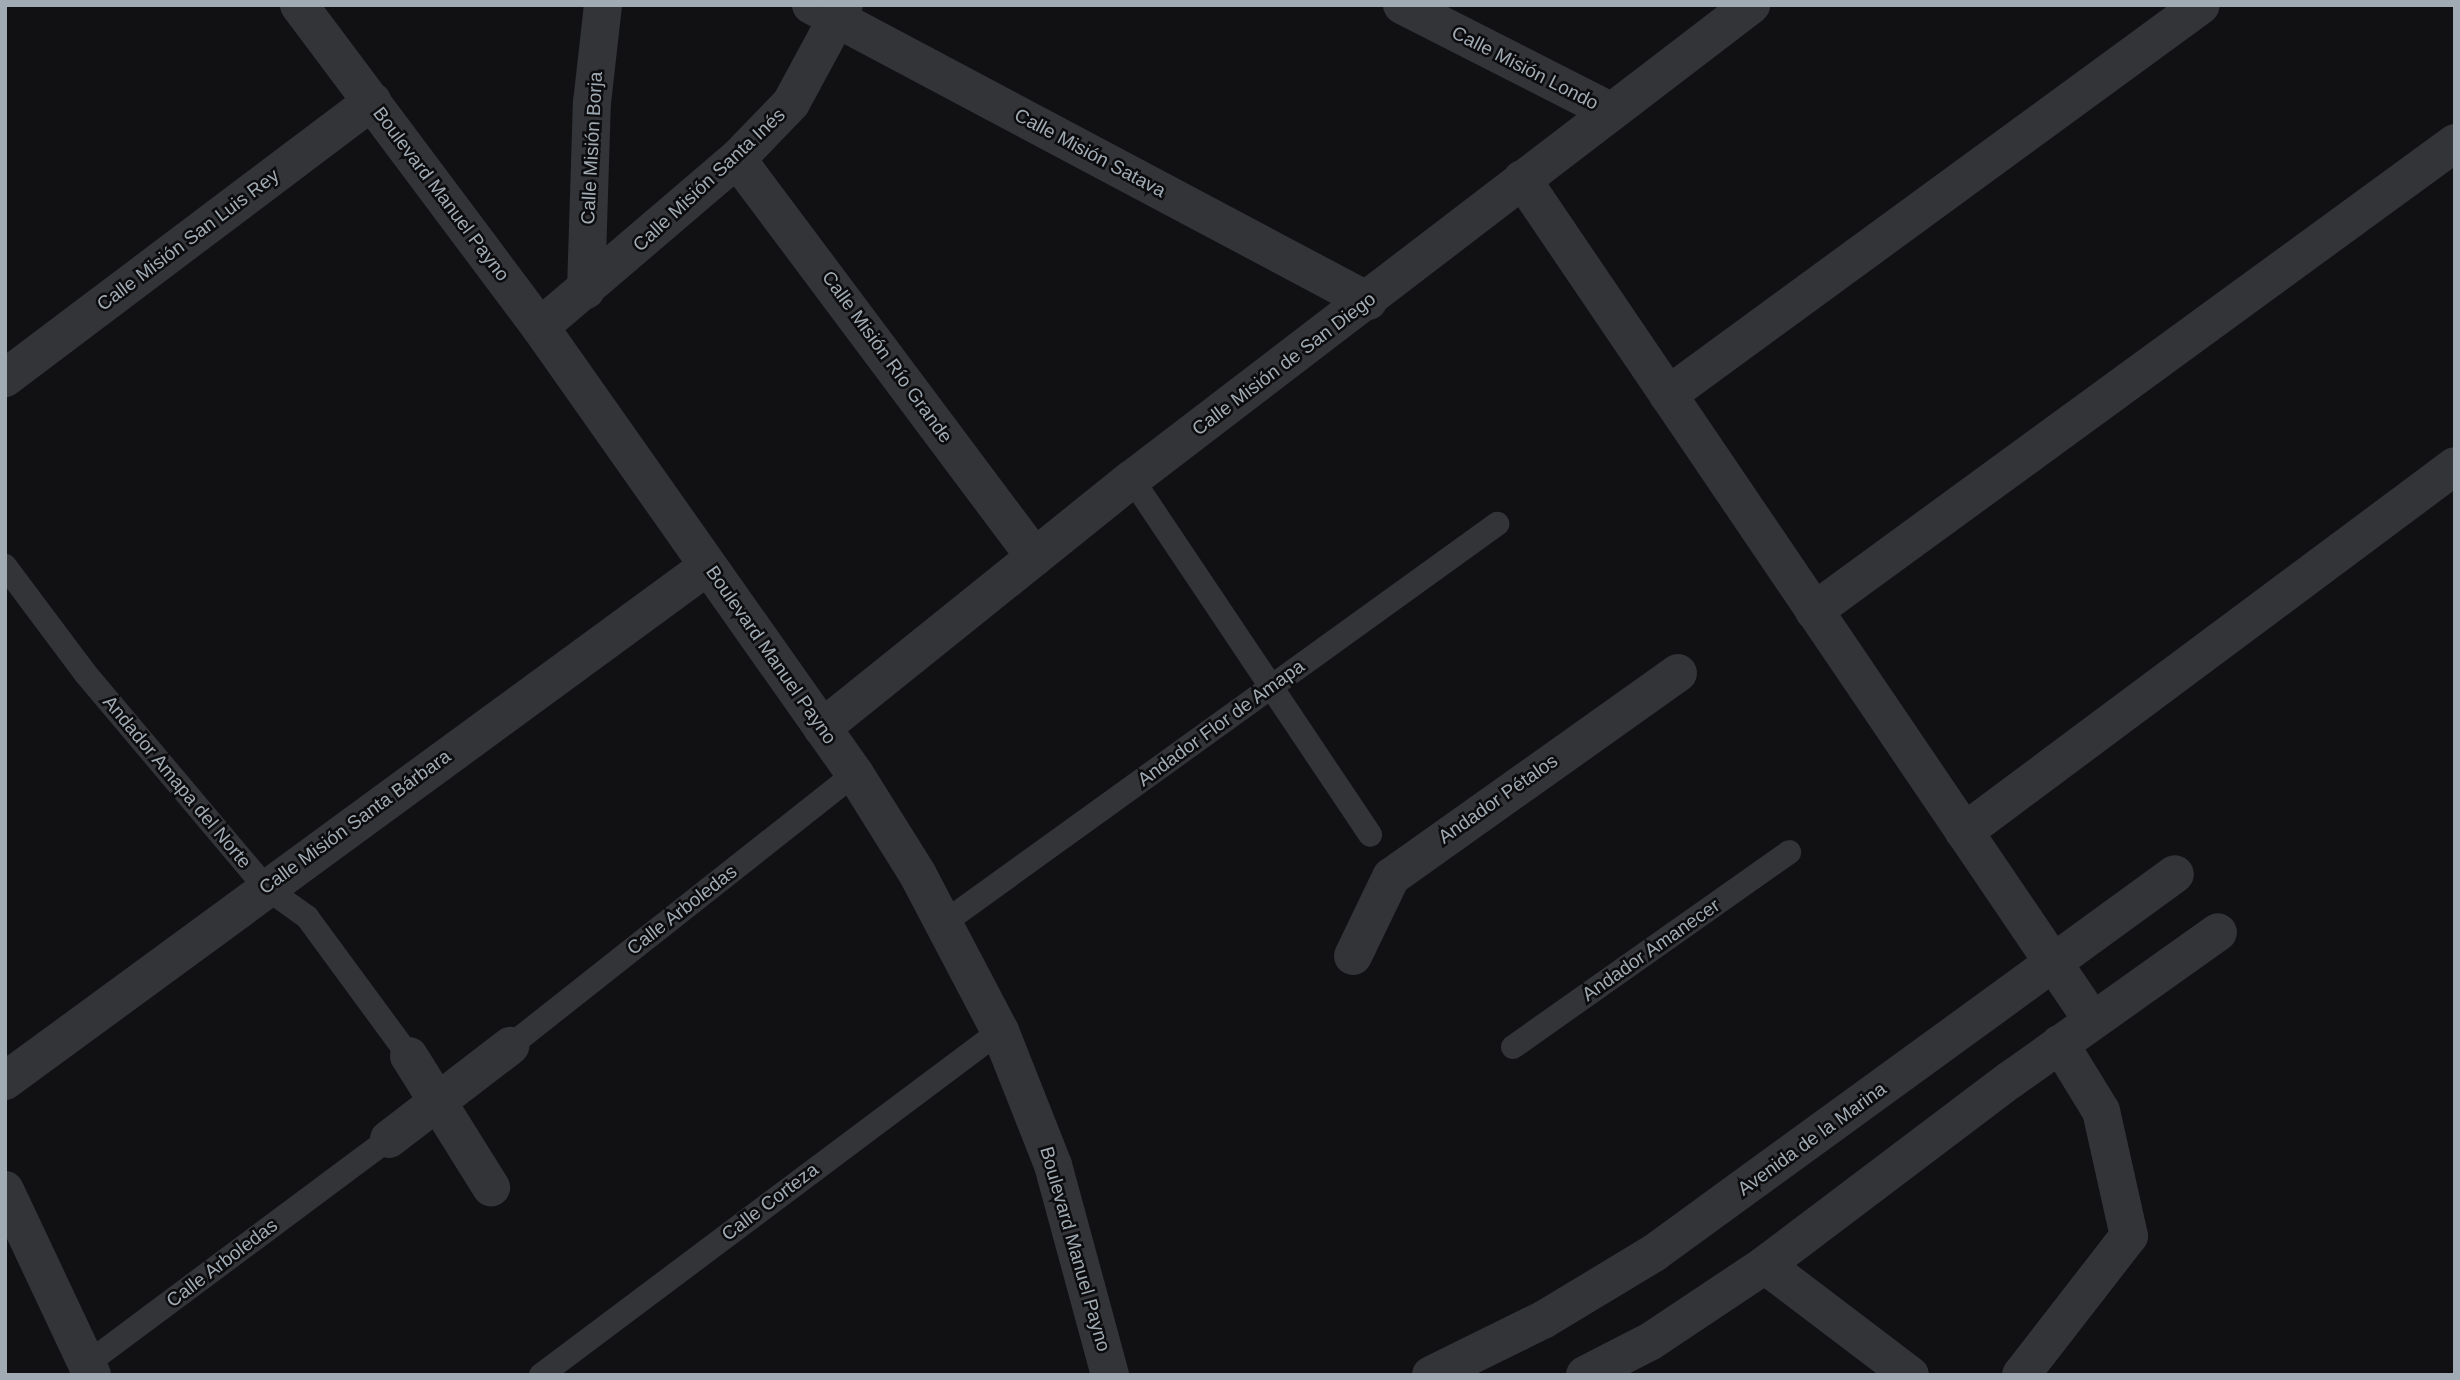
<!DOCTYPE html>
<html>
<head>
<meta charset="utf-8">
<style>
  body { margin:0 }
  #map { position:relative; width:2460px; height:1380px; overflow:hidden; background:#111113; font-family:Helvetica,sans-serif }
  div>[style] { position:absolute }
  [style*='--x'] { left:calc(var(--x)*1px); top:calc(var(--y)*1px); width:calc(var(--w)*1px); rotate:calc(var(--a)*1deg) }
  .lane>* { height:24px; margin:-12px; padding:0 12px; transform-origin:12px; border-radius:12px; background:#323438 }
  .street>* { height:38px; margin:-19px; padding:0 19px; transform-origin:19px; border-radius:19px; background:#323438 }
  span { translate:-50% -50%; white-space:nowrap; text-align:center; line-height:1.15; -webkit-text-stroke:5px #0c0c0e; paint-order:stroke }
  .street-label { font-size:19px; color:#a1abb4 }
  .frame { position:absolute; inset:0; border:7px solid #a1abb4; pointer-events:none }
</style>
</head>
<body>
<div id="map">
  <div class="lane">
    <div style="--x:1132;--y:479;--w:428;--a:56.2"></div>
    <div style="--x:5;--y:566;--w:134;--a:53.2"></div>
    <div style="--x:85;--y:673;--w:280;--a:49.9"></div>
    <div style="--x:265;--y:887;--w:52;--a:35.5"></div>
    <div style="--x:307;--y:917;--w:172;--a:53.7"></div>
    <div style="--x:945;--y:922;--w:681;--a:-35.79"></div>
    <div style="--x:510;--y:1046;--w:439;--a:-38.3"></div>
    <div style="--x:1513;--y:1047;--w:338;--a:-35.2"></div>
    <div style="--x:88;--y:1363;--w:375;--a:-36.7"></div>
    <div style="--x:541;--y:1375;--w:574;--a:-36.85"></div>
  </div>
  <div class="street">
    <div style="--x:299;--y:5;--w:402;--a:53.2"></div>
    <div style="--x:540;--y:327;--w:547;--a:54.83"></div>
    <div style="--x:855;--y:774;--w:119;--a:58"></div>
    <div style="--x:918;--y:875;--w:176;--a:62.3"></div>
    <div style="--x:1000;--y:1031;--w:144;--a:68.4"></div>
    <div style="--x:1053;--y:1165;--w:218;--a:74.8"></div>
    <div style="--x:811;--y:5;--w:631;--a:27.99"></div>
    <div style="--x:1402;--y:5;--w:233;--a:27"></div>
    <div style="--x:737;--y:159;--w:497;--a:53.2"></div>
    <div style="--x:1522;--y:179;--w:1016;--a:55.87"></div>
    <div style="--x:586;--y:290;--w:187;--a:-88.2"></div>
    <div style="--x:592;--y:103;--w:99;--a:-83.6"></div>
    <div style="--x:540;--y:327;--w:259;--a:-40.5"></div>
    <div style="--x:737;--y:159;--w:78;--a:-46"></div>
    <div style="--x:791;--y:103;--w:111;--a:-61.6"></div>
    <div style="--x:5;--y:378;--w:460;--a:-37"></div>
    <div style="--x:1668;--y:395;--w:660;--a:-36.19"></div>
    <div style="--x:1814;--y:611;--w:794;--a:-36.13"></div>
    <div style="--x:822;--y:728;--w:398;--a:-38.8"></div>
    <div style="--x:1132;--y:479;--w:780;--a:-37.44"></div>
    <div style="--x:1964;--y:832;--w:612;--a:-36.7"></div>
    <div style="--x:1353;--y:956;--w:88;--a:-64.3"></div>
    <div style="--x:1391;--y:877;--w:352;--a:-35.4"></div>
    <div style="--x:409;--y:1056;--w:155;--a:58"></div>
    <div style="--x:5;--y:1081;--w:871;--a:-36.23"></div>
    <div style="--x:389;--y:1139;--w:153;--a:-37.5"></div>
    <div style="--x:5;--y:1190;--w:204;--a:64.8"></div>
    <div style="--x:1765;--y:1265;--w:182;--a:37.2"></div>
    <div style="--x:1431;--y:1375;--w:125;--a:-26.2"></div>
    <div style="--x:1543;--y:1320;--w:130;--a:-31.1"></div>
    <div style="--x:1654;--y:1253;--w:644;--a:-36.03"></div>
    <div style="--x:1585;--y:1375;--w:74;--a:-27.3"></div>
    <div style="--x:1651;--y:1341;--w:137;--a:-33.7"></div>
    <div style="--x:1765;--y:1265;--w:307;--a:-37.1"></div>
    <div style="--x:2010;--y:1080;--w:255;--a:-35.4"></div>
    <div style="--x:2021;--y:1375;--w:176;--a:-52.2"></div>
    <div style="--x:2129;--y:1236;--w:128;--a:-102.6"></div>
    <div style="--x:2101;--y:1111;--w:79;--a:-121.5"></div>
  </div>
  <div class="street-label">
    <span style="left:1525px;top:68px;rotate:27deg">Calle Misión Londo</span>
    <span style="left:592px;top:148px;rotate:-87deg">Calle Misión Borja</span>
    <span style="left:1090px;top:153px;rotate:28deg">Calle Misión Satava</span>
    <span style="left:709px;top:180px;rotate:-43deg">Calle Misión Santa Inés</span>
    <span style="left:441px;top:194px;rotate:53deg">Boulevard Manuel Payno</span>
    <span style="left:188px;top:240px;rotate:-37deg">Calle Misión San Luis Rey</span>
    <span style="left:887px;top:357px;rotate:54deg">Calle Misión Río Grande</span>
    <span style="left:1284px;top:364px;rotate:-37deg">Calle Misión de San Diego</span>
    <span style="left:771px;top:655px;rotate:55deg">Boulevard Manuel Payno</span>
    <span style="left:1221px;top:723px;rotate:-36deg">Andador Flor de Amapa</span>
    <span style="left:177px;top:782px;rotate:50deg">Andador Amapa del Norte</span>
    <span style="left:1498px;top:799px;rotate:-35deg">Andador Pétalos</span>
    <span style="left:355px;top:822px;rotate:-36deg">Calle Misión Santa Bárbara</span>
    <span style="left:682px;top:910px;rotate:-38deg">Calle Arboledas</span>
    <span style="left:1651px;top:950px;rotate:-35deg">Andador Amanecer</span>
    <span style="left:1812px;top:1139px;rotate:-36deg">Avenida de la Marina</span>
    <span style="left:770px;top:1202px;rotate:-37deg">Calle Corteza</span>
    <span style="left:1075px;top:1249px;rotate:74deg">Boulevard Manuel Payno</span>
    <span style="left:222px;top:1263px;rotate:-37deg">Calle Arboledas</span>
  </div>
  <div class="frame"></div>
</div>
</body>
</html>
